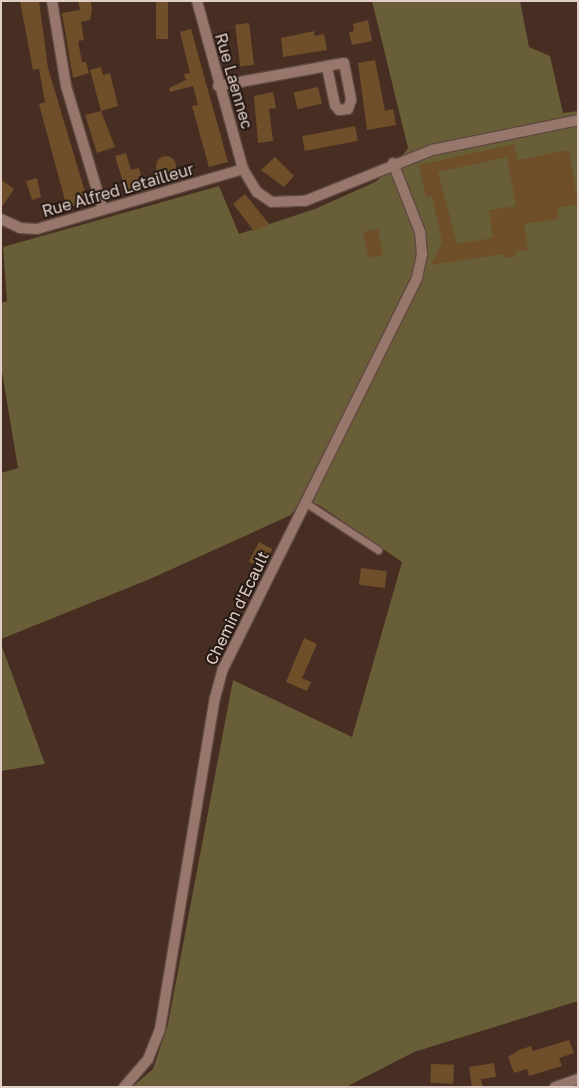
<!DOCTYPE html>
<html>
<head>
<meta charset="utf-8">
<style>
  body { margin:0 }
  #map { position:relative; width:579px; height:1088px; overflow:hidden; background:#482d22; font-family:"Golos Text",sans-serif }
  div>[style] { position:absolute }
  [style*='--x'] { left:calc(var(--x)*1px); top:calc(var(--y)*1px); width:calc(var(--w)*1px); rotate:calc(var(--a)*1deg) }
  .green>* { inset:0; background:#685e37 }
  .building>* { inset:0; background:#6e4f2a; transform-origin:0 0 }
  .round { border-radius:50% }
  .roads { filter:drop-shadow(1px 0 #5f4940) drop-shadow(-1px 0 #5f4940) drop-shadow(0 1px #5f4940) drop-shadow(0 -1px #5f4940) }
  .service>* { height:7px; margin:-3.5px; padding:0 3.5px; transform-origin:3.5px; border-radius:3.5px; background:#97776b }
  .minor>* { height:10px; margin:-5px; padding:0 5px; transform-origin:5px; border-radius:5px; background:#97776b }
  span { translate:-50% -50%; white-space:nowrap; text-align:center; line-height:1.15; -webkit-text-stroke:4px #251914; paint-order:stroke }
  .street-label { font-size:16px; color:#e0cec7 }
  .frame { position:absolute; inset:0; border:2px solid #e0cec7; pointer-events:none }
</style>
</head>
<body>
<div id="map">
  <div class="green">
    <div style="clip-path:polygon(372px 1px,520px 1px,529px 47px,550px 56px,563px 113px,578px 111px,578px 1001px,414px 1052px,346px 1087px,132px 1087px,153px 1069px,168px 1024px,233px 680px,352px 737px,402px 562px,319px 505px,302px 499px,291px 515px,150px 579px,1px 639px,1px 473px,18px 468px,1px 366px,1px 303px,7px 301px,3px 247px,219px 186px,239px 234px,315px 209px,375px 182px,394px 167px,408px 148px)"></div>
    <div style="clip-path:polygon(1px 644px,45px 764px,1px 771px)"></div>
  </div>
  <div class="building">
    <div style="clip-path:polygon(20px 1px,39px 1px,48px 68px,88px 202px,67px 208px,39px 104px,45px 102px,39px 69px,33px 70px)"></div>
    <div style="clip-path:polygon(78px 1px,91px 1px,92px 10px,90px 20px,81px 22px,84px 40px,78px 41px,82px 62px,86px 62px,89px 73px,73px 78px,62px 13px,80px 10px)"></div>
    <div style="left:156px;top:1px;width:12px;height:38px"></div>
    <div style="clip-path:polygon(368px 20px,372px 41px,352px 45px,349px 32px,354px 31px,353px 24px)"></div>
    <div style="left:249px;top:23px;width:42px;height:14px;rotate:83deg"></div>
    <div style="clip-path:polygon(191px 29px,228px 162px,209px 167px,192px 106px,198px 105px,193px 86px,170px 92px,169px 88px,186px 80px,184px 74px,190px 73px,180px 32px)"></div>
    <div style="clip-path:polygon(314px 31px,315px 36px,324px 34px,327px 50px,283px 57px,281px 38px)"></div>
    <div style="clip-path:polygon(375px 60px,385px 111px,393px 109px,396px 125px,367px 130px,358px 63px)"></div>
    <div style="clip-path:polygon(101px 67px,103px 75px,110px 73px,118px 106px,101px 111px,90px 70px)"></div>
    <div style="left:318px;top:87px;width:17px;height:25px;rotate:77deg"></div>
    <div style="clip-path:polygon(273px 92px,276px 108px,269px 109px,273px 141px,258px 143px,254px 96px)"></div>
    <div style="clip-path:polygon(101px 111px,115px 147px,97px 153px,85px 115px)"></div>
    <div style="left:355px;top:126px;width:15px;height:54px;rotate:79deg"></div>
    <div style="clip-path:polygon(evenodd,514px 144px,518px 160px,569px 150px,578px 204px,557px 208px,559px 219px,524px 224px,528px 250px,516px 251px,514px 257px,504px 258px,503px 254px,431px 265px,442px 242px,432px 196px,426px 197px,419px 165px,514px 144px,507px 157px,516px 206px,489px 210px,493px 238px,457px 244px,438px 172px,507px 157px)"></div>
    <div style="clip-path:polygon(126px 153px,131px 170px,139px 168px,142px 180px,135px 183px,137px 188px,126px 191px,115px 156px)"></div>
    <div class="round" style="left:156px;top:156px;width:20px;height:20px"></div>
    <div style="clip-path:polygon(275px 157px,294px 176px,284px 187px,261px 170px)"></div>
    <div style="clip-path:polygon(37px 178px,41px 197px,32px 200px,26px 181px)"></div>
    <div style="clip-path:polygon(1px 180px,14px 189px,1px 208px)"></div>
    <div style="clip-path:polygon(245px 194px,270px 225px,254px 231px,233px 204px)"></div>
    <div style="left:378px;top:229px;width:26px;height:15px;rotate:79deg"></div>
    <div style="left:259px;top:542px;width:15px;height:22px;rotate:28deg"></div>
    <div style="left:361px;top:568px;width:26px;height:17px;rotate:7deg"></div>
    <div style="clip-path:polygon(304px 638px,317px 644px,302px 678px,311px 682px,307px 691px,286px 682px)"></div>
    <div style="clip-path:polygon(569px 1040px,574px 1053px,559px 1058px,562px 1066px,529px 1076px,527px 1069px,514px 1073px,508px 1057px,519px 1050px,531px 1046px,533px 1051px)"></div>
    <div style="clip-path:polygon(494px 1063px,496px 1077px,481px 1079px,483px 1087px,472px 1087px,469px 1067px)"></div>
    <div style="left:431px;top:1064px;width:23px;height:19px;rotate:2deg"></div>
  </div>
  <div class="roads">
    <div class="service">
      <div style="--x:306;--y:503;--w:86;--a:33.1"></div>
    </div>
    <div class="minor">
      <div style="--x:52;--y:1;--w:86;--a:80.6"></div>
      <div style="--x:66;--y:86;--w:129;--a:73.4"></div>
      <div style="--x:197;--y:1;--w:174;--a:74.7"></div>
      <div style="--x:243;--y:169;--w:27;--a:59"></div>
      <div style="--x:257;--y:192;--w:18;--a:34"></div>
      <div style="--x:272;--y:202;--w:33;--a:-2"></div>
      <div style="--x:305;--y:201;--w:137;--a:-21.9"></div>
      <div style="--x:432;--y:150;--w:149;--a:-11.6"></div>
      <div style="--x:218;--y:86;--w:111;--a:-10.4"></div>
      <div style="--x:327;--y:66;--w:17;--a:-10"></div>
      <div style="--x:344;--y:63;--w:38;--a:79"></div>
      <div style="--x:351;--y:100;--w:9;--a:108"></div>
      <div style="--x:348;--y:109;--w:9;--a:174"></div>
      <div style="--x:339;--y:110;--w:6;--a:-129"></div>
      <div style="--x:335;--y:105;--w:40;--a:-102"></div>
      <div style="--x:1;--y:219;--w:21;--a:25"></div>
      <div style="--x:20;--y:228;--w:17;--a:3"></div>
      <div style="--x:37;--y:229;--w:215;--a:-16.2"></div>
      <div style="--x:124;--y:1087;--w:37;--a:-49"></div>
      <div style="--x:148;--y:1059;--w:32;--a:-68"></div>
      <div style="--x:160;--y:1029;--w:336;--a:-80.6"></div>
      <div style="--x:215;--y:698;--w:30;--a:-75"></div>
      <div style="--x:223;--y:669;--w:436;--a:-63.6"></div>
      <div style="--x:417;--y:278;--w:25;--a:-78"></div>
      <div style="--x:422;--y:254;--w:22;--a:-95"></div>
      <div style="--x:420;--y:232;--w:74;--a:-111.4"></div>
      <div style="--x:555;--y:1087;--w:24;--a:-19"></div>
    </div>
  </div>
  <div class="street-label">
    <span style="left:234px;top:81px;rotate:74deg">Rue Laennec</span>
    <span style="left:118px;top:190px;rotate:-16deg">Rue Alfred Letailleur</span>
    <span style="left:237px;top:608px;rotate:-64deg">Chemin d'Ecault</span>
  </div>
  <div class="frame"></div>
</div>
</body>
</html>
